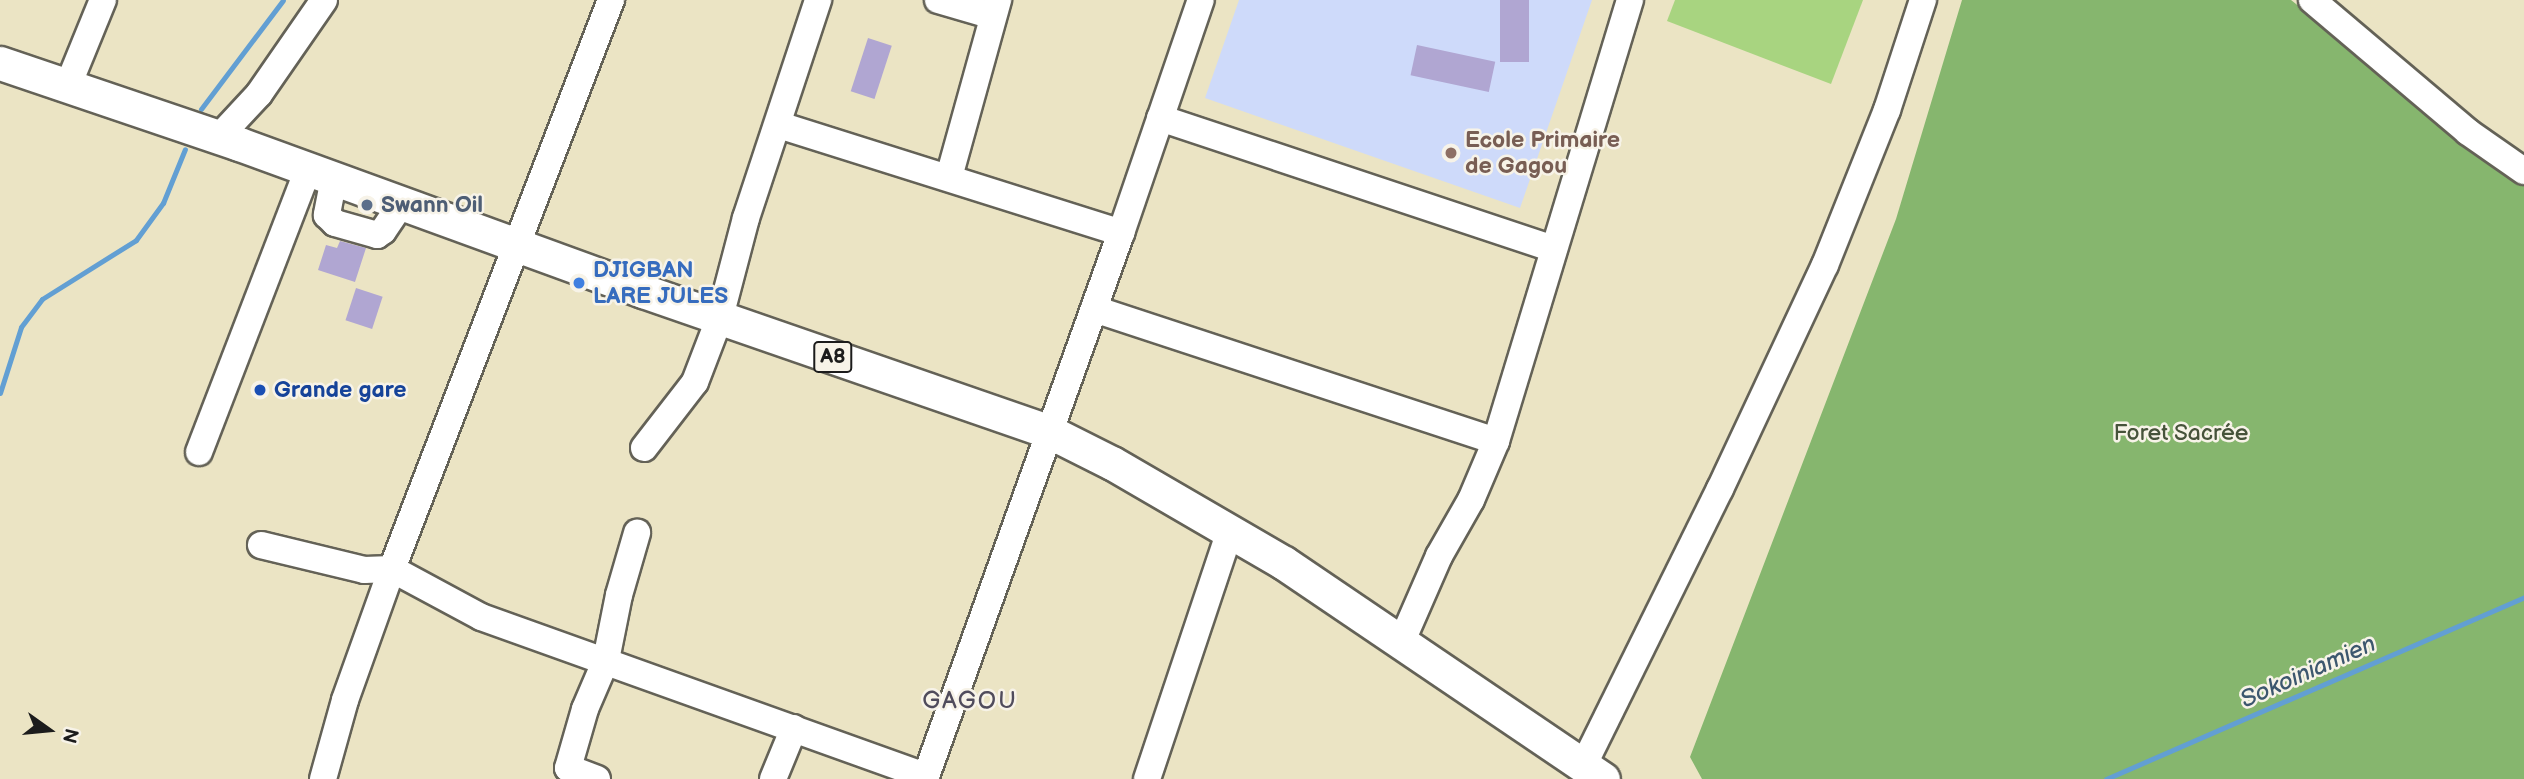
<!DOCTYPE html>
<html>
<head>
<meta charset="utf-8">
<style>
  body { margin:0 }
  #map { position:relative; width:2524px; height:779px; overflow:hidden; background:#ebe4c4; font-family:"Balsamiq Sans",sans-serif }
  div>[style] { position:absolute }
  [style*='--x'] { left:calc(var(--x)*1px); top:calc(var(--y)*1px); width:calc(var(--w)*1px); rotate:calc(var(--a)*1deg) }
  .built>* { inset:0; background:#cedafa }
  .green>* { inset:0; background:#a8d480 }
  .forest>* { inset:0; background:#86b66e }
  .stream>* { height:5px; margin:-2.5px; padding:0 2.5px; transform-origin:2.5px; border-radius:2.5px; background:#629fd3 }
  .building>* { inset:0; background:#b0a6d2; transform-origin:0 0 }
  .roads { filter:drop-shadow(2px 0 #646257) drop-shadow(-2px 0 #646257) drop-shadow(0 2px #646257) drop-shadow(0 -2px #646257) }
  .minor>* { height:26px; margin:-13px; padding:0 13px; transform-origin:13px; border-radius:13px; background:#fff }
  .major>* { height:33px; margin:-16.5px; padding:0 16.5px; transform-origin:16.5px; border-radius:16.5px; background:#fff }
  .dots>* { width:19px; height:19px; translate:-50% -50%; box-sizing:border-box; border:4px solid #f7f3e8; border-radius:50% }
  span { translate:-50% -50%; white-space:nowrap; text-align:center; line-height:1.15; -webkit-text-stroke:5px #f7f3e8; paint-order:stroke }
  .shield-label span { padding:2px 5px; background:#f7f3e8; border:2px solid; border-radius:5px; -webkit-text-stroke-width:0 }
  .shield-label { font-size:21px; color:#1c1c1c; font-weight:700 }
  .education-label { font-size:23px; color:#785e54; font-weight:700 }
  .left { translate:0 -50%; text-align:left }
  .service-label { font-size:23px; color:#4e5e75; font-weight:700 }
  .shop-label { font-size:23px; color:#366cbe; font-weight:700 }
  .transit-label { font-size:23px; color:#164399; font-weight:700 }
  .park-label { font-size:23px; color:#46533a }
  .water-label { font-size:24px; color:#3c576e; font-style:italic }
  .neighbourhood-label { font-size:24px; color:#504c5c; letter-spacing:2px }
  .north { position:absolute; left:14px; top:695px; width:70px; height:70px; -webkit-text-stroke:5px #f7f3e8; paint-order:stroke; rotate:105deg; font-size:19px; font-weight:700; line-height:28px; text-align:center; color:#1c1c1c }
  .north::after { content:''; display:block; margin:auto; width:24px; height:32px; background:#1c1c1c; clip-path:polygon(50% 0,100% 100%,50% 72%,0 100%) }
</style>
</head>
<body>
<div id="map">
  <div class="built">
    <div style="clip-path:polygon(1239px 0,1592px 0,1520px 208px,1205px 98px)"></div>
  </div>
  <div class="green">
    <div style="clip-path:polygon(1675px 0,1863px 0,1831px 84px,1667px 21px)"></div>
  </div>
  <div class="forest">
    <div style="clip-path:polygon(1962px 0,2291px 0,2524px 186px,2524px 779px,1702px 779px,1690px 757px,1896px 219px)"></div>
  </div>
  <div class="stream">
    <div style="--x:201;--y:109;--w:136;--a:-53"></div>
    <div style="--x:0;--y:393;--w:69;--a:-72.3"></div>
    <div style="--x:21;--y:327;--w:35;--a:-53"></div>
    <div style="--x:42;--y:299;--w:111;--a:-32.1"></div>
    <div style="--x:136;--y:240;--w:46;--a:-53.9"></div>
    <div style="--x:163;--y:203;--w:58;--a:-67.8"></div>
    <div style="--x:2106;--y:779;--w:456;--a:-23.5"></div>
  </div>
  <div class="building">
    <div style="left:1500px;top:0;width:29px;height:62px"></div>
    <div style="left:868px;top:38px;width:25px;height:56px;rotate:18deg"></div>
    <div style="left:1417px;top:45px;width:80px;height:31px;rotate:12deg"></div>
    <div style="clip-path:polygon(340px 241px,366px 248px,355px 282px,318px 270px,326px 245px,337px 248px)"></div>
    <div style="left:356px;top:288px;width:28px;height:34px;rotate:18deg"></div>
  </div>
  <div class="roads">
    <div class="minor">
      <div style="--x:938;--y:0;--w:57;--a:16.2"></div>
      <div style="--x:2312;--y:0;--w:204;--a:40.2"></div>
      <div style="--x:2468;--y:132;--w:68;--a:34.9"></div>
      <div style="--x:67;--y:88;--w:95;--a:-67.8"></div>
      <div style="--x:1160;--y:118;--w:415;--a:18.4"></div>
      <div style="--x:779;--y:125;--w:359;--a:17.5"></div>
      <div style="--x:219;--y:137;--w:59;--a:-47.1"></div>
      <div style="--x:259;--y:94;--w:114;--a:-55.3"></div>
      <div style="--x:949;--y:177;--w:184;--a:-74.5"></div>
      <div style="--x:334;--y:178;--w:38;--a:101"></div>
      <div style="--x:327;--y:215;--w:11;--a:45"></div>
      <div style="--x:335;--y:223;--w:44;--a:15.9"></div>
      <div style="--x:377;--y:235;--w:7;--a:-34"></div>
      <div style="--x:383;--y:231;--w:34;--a:-56"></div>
      <div style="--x:1094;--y:309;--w:423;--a:18.2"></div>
      <div style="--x:644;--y:448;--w:83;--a:-52.3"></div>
      <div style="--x:695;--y:382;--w:70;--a:-69"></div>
      <div style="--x:720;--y:317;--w:102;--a:-75.3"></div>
      <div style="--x:746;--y:218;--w:230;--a:-71.7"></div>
      <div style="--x:199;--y:452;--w:303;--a:-68.9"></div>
      <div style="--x:261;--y:545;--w:106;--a:13.6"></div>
      <div style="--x:364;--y:570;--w:28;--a:-2"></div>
      <div style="--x:392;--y:569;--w:101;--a:28.3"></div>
      <div style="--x:481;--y:617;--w:473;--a:19.7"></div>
      <div style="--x:1401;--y:643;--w:95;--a:-66.4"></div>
      <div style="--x:1439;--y:556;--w:64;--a:-60.3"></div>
      <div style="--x:1471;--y:500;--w:64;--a:-67"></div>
      <div style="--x:1496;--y:441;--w:461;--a:-73.1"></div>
      <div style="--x:1583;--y:766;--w:309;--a:-63.7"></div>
      <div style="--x:1720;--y:489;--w:247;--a:-64.9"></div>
      <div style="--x:1825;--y:265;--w:167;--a:-68.2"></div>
      <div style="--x:1887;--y:110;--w:116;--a:-71.9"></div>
      <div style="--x:323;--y:779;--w:82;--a:-74.4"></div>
      <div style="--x:345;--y:700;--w:139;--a:-70.3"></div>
      <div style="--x:392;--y:569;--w:610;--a:-68.95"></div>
      <div style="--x:597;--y:779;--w:31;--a:-159"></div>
      <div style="--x:568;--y:768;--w:61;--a:-73.9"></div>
      <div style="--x:585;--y:709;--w:53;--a:-66.8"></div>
      <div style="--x:606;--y:660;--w:66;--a:-78.7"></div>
      <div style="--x:619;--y:595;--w:65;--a:-73.8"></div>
      <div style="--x:773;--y:779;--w:55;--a:-67.6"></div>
      <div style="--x:925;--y:779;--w:580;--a:-70.25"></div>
      <div style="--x:1121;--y:233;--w:246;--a:-71.1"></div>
      <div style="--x:1147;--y:779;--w:262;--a:-71.5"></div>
    </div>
    <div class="major">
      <div style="--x:0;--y:63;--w:252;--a:18.7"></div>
      <div style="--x:239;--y:144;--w:430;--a:20"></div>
      <div style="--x:643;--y:291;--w:431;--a:19.1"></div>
      <div style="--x:1050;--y:432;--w:69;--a:26.6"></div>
      <div style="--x:1112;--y:463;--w:199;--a:30.2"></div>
      <div style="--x:1284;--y:563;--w:385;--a:34.1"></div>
    </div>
  </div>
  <div class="dots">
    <div style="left:1451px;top:153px;background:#8d6e63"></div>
    <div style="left:367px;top:205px;background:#5c6f8a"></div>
    <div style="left:579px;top:283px;background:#3f7fe0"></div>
    <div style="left:260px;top:390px;background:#1a4fb4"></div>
  </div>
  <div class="shield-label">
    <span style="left:833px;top:357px">A8</span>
  </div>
  <div class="education-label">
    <span class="left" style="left:1465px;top:153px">Ecole Primaire<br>de Gagou</span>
  </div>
  <div class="service-label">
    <span class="left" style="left:381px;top:205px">Swann Oil</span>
  </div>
  <div class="shop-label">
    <span class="left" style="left:593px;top:283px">DJIGBAN<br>LARE JULES</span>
  </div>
  <div class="transit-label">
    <span class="left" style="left:274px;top:390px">Grande gare</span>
  </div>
  <div class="park-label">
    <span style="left:2181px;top:433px">Foret Sacrée</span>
  </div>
  <div class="water-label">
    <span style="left:2308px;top:672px;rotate:-24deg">Sokoiniamien</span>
  </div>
  <div class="neighbourhood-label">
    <span style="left:970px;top:701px">GAGOU</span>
  </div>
  <div class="north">N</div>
</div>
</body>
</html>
